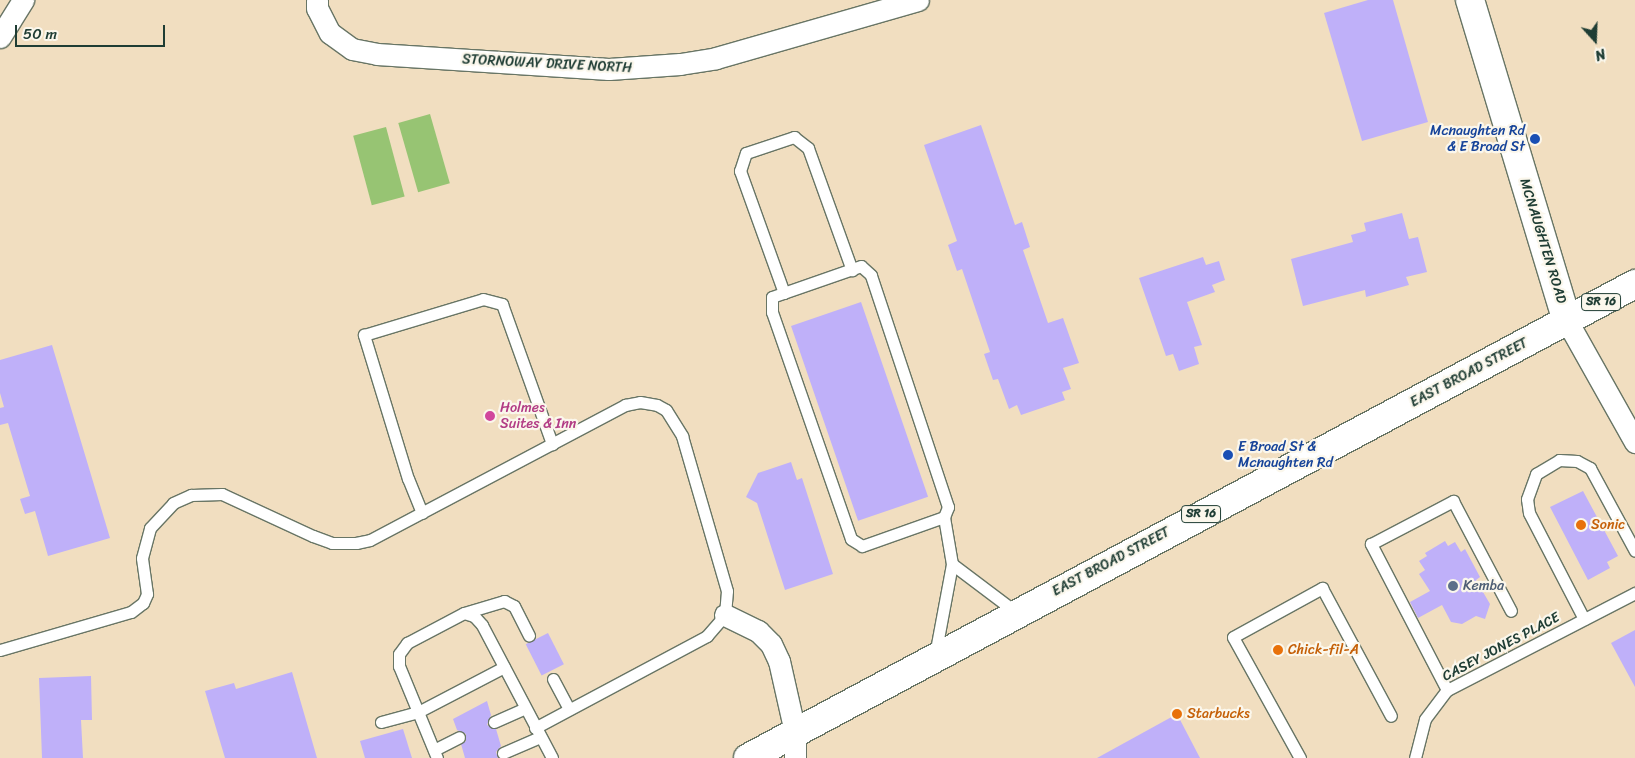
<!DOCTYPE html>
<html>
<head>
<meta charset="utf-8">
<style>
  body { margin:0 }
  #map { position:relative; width:1635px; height:758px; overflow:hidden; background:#f1dec0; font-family:Sriracha,sans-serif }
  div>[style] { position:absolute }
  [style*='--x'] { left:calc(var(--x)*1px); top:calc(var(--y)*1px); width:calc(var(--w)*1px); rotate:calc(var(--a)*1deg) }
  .green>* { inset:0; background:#97c473; transform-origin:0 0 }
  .building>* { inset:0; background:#bfb0f9; transform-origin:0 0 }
  .roads { filter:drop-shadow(1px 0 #687565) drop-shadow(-1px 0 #687565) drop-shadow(0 1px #687565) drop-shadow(0 -1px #687565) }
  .lane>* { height:11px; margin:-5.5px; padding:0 5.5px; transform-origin:5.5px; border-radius:5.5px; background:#fff }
  .street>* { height:21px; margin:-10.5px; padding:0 10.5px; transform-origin:10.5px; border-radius:10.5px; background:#fff }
  .secondary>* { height:28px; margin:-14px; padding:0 14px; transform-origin:14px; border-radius:14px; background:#fff }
  .highway>* { height:28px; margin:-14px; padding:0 14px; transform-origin:14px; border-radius:14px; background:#fff }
  .dots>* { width:14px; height:14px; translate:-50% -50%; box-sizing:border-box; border:2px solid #fbf7ec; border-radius:50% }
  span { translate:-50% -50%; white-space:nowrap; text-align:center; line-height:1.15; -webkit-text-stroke:4.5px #fbf7ec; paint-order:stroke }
  .shield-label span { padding:1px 4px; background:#fbf7ec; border:1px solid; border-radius:4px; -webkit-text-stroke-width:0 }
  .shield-label { font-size:12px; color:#1f3d34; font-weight:700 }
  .street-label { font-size:14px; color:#1f3d34 }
  .transit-label { font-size:14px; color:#164399 }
  .right { translate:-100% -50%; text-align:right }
  .left { translate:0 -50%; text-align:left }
  .hotel-label { font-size:14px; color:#b23c85 }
  .food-label { font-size:14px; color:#c56008 }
  .service-label { font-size:14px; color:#4e5e75 }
  .north { position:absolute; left:1570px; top:15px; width:50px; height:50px; -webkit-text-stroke:4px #fbf7ec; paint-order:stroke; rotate:160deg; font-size:14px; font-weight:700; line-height:20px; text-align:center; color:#1f3d34 }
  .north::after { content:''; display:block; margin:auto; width:18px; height:22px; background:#1f3d34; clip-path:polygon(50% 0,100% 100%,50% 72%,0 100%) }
  .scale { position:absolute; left:15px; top:25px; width:150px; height:22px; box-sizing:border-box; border:2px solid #1f3d34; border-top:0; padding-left:6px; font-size:15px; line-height:18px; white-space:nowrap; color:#1f3d34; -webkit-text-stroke:4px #fbf7ec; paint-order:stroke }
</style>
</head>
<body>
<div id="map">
  <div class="green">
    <div style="left:430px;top:114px;width:72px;height:33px;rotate:74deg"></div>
    <div style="left:386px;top:127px;width:72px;height:34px;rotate:75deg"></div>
  </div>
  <div class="building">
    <div style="clip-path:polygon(1368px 0,1393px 0,1428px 122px,1362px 141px,1324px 13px)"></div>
    <div style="clip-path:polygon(981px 125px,1015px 225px,1022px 222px,1030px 247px,1023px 250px,1048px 323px,1063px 318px,1079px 363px,1063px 368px,1071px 389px,1062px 392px,1065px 400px,1021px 415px,1017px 405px,1009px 409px,998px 379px,993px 380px,984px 354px,990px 352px,962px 269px,957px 271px,948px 245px,957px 241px,924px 145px)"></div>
    <div style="clip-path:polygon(1402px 213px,1409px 239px,1418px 237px,1427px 272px,1406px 277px,1409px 285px,1366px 297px,1365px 290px,1303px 306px,1291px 259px,1353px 242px,1351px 235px,1366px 231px,1364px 223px)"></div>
    <div style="clip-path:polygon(1203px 257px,1206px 265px,1219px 261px,1225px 280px,1212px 285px,1215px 292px,1187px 302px,1202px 345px,1194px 347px,1199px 364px,1179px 371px,1173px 354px,1166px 356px,1139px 278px)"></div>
    <div style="left:861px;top:302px;width:206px;height:74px;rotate:71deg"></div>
    <div style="clip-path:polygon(52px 345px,110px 538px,48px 556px,35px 511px,25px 514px,20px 499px,30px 496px,8px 423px,0 425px,0 408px,4px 407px,0 393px,0 360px)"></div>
    <div style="clip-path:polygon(791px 462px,797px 480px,802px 478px,833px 574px,785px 590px,757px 503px,746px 497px,758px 473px)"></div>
    <div style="clip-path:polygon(1583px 491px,1618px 556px,1607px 562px,1610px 568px,1588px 580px,1550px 507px)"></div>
    <div style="clip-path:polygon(1445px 541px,1448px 546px,1455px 542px,1461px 552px,1465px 549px,1480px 577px,1476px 580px,1490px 604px,1485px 619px,1476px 616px,1462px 624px,1451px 622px,1442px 605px,1418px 618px,1410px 602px,1430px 591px,1419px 574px,1425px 570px,1419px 561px,1427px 556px,1425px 553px)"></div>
    <div style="clip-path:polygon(1635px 630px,1635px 687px,1611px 643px)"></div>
    <div style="left:548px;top:633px;width:35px;height:25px;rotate:63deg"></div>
    <div style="clip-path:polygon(292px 672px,317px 758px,225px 758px,205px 691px,234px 683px,236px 689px)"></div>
    <div style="clip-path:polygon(91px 676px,92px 720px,81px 720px,83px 758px,42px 758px,39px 678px)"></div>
    <div style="clip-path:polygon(487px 701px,491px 715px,487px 725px,496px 729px,501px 746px,496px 752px,498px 758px,465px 758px,461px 744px,466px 741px,466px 734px,457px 730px,453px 719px)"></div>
    <div style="clip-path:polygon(1177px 714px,1200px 758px,1097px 758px)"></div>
    <div style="clip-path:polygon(403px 729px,412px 758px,365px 758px,360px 741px)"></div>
  </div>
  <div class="roads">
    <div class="lane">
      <div style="--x:784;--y:293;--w:130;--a:-109.8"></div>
      <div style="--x:740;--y:171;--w:19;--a:-72"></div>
      <div style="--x:746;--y:153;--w:51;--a:-18.4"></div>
      <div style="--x:794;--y:137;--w:18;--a:38"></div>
      <div style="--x:808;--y:148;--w:130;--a:70.2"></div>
      <div style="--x:422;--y:513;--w:37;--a:-112"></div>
      <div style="--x:408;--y:479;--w:151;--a:-107"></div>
      <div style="--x:364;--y:335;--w:124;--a:-16.8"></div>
      <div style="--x:483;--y:299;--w:20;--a:15"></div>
      <div style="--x:502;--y:304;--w:149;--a:70.3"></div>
      <div style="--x:952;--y:564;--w:81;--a:37"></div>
      <div style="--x:464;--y:613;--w:42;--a:-16.7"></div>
      <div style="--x:504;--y:601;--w:11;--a:27"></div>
      <div style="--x:514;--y:606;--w:33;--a:63"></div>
      <div style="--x:1584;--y:619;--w:119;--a:-117.4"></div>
      <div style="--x:1529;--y:513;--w:14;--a:-98"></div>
      <div style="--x:1527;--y:499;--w:27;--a:-70"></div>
      <div style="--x:1536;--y:474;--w:27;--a:-31"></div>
      <div style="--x:1559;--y:460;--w:18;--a:3"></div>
      <div style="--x:1577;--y:461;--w:15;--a:28"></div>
      <div style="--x:1590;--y:468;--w:94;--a:61.5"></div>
      <div style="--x:0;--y:650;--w:136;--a:-16.2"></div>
      <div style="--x:131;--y:612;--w:15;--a:-37"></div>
      <div style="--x:143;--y:603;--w:10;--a:-66"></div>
      <div style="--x:147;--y:594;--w:36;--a:-98"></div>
      <div style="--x:142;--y:558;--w:31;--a:-75"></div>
      <div style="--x:150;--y:528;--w:34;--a:-47"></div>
      <div style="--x:173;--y:503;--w:20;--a:-24"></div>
      <div style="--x:191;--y:495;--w:31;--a:-2"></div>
      <div style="--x:222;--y:494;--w:100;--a:24.8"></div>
      <div style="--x:313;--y:536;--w:20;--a:20"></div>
      <div style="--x:332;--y:543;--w:24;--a:0"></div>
      <div style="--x:356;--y:543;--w:14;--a:-12"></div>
      <div style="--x:370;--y:540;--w:289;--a:-27.9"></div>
      <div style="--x:625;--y:405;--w:15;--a:-11"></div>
      <div style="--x:640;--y:402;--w:17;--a:10"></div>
      <div style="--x:657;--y:405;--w:10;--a:29"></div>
      <div style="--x:666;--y:410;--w:31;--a:58"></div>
      <div style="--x:682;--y:436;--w:161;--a:73.8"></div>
      <div style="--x:727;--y:591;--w:24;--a:95"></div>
      <div style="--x:725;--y:615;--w:28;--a:131"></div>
      <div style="--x:707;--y:636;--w:195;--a:151.9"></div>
      <div style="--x:935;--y:655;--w:93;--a:-79.4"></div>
      <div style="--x:952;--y:564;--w:48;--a:-99.7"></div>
      <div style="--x:944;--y:517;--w:11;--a:-68"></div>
      <div style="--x:948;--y:507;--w:244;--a:-108.4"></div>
      <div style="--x:871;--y:275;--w:13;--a:-138"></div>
      <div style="--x:861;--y:266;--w:94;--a:160.8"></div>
      <div style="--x:772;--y:297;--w:15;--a:90"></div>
      <div style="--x:772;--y:312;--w:240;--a:70.8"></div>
      <div style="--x:851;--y:539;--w:13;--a:32"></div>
      <div style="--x:862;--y:546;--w:87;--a:-19.5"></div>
      <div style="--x:553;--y:679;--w:34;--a:62"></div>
      <div style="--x:1447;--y:690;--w:165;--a:-117.5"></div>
      <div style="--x:1371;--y:544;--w:93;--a:-27.7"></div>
      <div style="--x:1453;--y:501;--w:124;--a:62.2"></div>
      <div style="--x:381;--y:722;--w:38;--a:-15"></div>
      <div style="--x:418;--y:712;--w:97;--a:-27.6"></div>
      <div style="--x:494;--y:722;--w:34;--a:-24"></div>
      <div style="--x:434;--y:750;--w:28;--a:-27"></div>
      <div style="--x:503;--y:753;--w:40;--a:-23.4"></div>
      <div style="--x:437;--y:758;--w:100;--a:-112.4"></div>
      <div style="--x:399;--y:666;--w:12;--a:-90"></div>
      <div style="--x:399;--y:654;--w:14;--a:-54"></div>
      <div style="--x:407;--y:643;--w:64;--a:-27.8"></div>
      <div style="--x:464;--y:613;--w:10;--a:17"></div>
      <div style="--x:474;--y:616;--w:12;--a:48"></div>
      <div style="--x:482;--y:625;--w:150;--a:62.2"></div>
      <div style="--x:1300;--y:758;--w:138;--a:-119"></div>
      <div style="--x:1233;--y:637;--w:102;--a:-28.8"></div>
      <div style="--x:1322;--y:588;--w:145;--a:61.7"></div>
      <div style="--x:1415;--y:758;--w:40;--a:-75.6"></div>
      <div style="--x:1425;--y:719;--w:36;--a:-53"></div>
      <div style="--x:1447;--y:690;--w:212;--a:-27.3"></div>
    </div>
    <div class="street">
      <div style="--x:317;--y:0;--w:8;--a:90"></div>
      <div style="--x:317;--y:8;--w:28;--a:63"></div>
      <div style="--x:330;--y:33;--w:27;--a:36"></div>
      <div style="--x:352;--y:49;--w:25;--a:11"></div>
      <div style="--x:377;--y:54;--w:232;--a:3.7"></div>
      <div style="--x:609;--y:69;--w:71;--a:-4"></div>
      <div style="--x:680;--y:64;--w:36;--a:-9"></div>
      <div style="--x:716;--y:58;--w:210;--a:-16"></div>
      <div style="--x:0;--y:37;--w:44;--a:-58.1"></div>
      <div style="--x:1567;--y:321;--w:139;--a:60.7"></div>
      <div style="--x:725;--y:615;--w:37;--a:26"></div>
      <div style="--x:758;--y:631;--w:18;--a:45"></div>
      <div style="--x:771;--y:644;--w:19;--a:65"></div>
      <div style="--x:779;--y:661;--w:73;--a:77.3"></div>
      <div style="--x:795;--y:732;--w:26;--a:90"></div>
    </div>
    <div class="secondary">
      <div style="--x:1470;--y:0;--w:335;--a:73.2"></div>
    </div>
    <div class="highway">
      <div style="--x:748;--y:758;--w:1006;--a:-28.12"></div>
    </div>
  </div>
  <div class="dots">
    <div style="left:1535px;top:139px;background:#1a4fb4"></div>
    <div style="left:490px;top:416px;background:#d1479c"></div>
    <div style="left:1228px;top:455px;background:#1a4fb4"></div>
    <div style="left:1581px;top:525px;background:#e8710a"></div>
    <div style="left:1453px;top:586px;background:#5c6f8a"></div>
    <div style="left:1278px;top:650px;background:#e8710a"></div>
    <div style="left:1177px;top:714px;background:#e8710a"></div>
  </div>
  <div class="shield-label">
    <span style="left:1601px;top:302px">SR 16</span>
    <span style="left:1201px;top:514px">SR 16</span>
  </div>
  <div class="street-label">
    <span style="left:547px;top:64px;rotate:3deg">STORNOWAY DRIVE NORTH</span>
    <span style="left:1543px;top:241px;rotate:73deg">MCNAUGHTEN ROAD</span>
    <span style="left:1469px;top:373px;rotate:-28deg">EAST BROAD STREET</span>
    <span style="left:1111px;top:562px;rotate:-28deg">EAST BROAD STREET</span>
    <span style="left:1501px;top:647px;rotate:-28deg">CASEY JONES PLACE</span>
  </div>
  <div class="transit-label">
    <span class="right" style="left:1525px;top:139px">Mcnaughten Rd<br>&amp; E Broad St</span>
    <span class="left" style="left:1238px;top:455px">E Broad St &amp;<br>Mcnaughten Rd</span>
  </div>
  <div class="hotel-label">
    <span class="left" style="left:500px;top:416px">Holmes<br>Suites &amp; Inn</span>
  </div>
  <div class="food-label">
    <span class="left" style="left:1591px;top:525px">Sonic</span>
    <span class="left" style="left:1288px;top:650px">Chick-fil-A</span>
    <span class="left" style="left:1187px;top:714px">Starbucks</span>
  </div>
  <div class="service-label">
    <span class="left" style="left:1463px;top:586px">Kemba</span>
  </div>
  <div class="north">N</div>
  <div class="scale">50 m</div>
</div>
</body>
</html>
